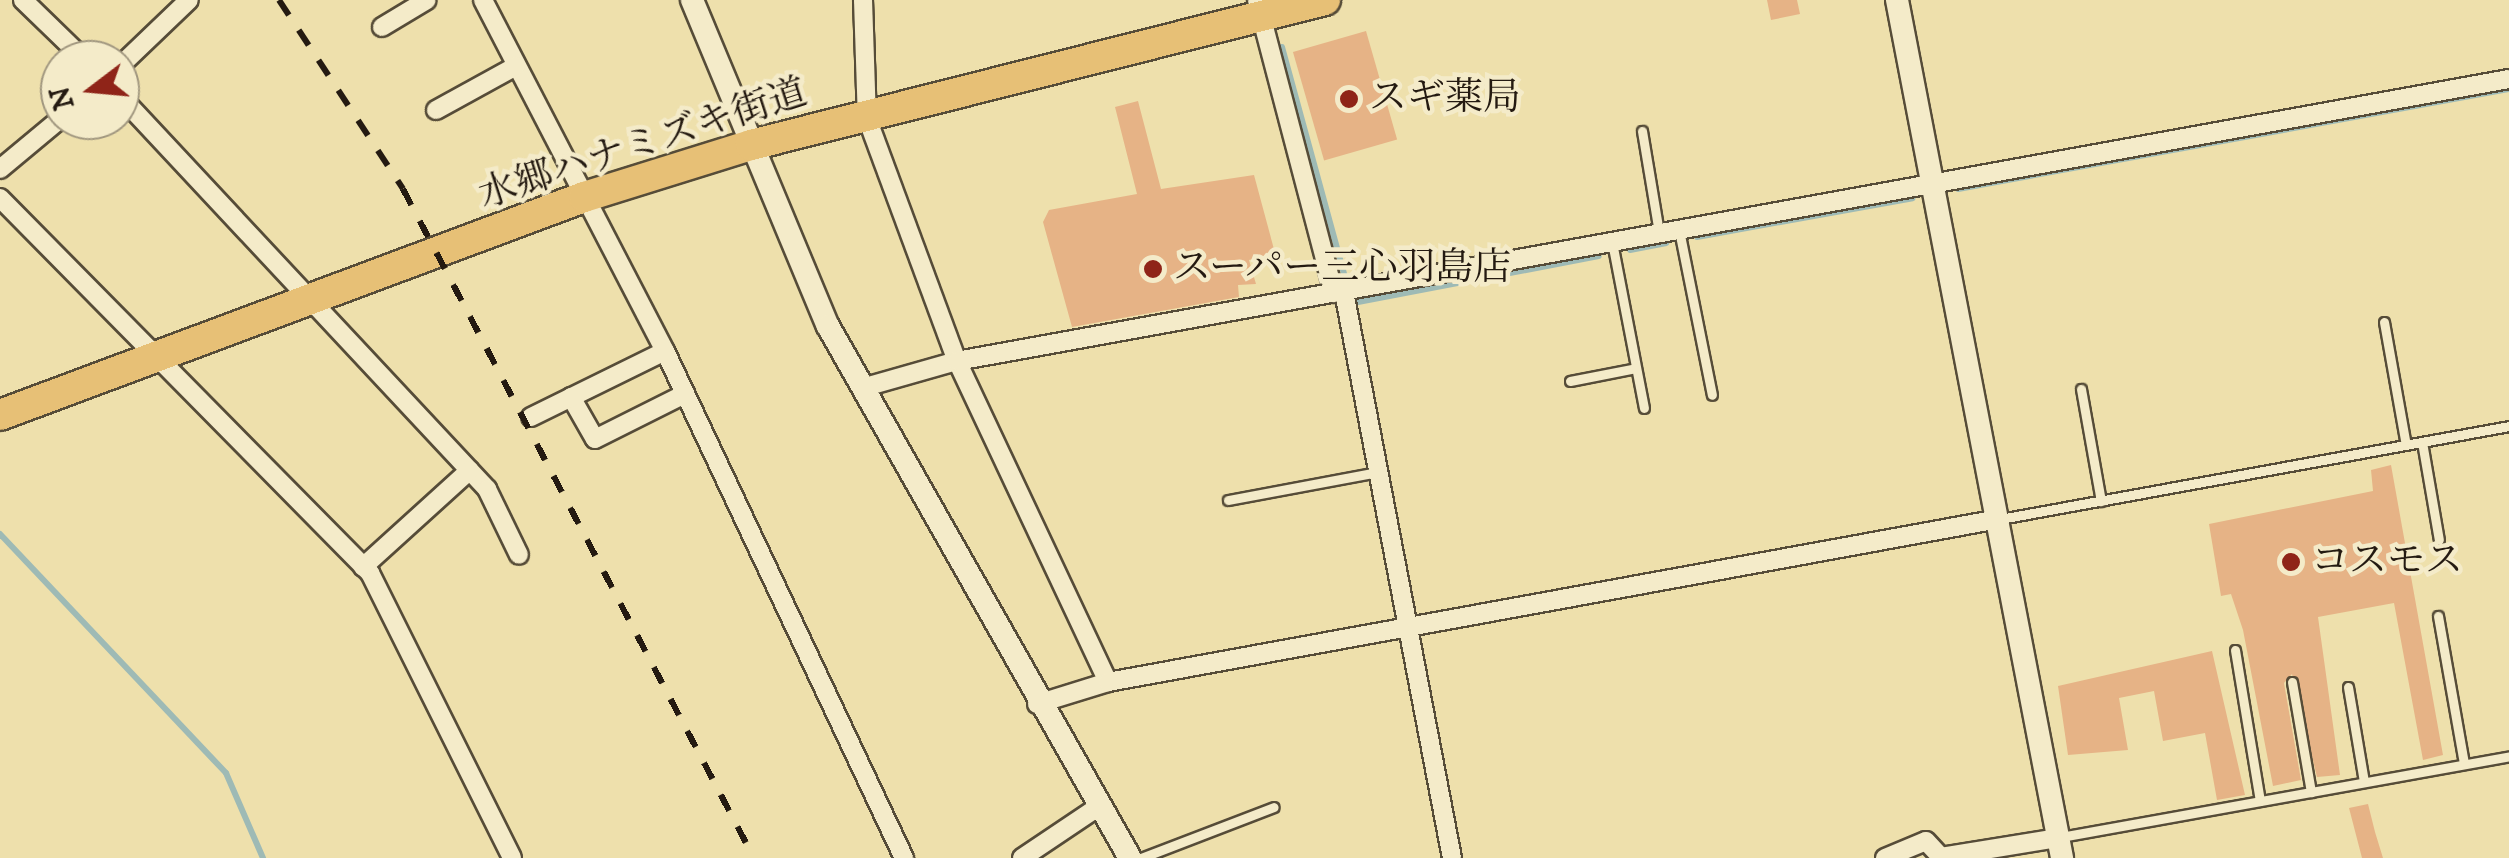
<!DOCTYPE html>
<html>
<head>
<meta charset="utf-8">
<style>
  body { margin:0 }
  #map { position:relative; width:2509px; height:858px; overflow:hidden; background:#eee0ac; font-family:"IM FELL DW Pica","Noto Serif JP",serif }
  div>[style] { position:absolute }
  [style*='--x'] { left:calc(var(--x)*1px); top:calc(var(--y)*1px); width:calc(var(--w)*1px); rotate:calc(var(--a)*1deg) }
  .stream>* { height:6px; margin:-3px; padding:0 3px; transform-origin:3px; border-radius:3px; background:#9ebab5 }
  .building>* { inset:0; background:#e6b386; transform-origin:0 0 }
  .roads { filter:drop-shadow(2px 0 #564c38) drop-shadow(-2px 0 #564c38) drop-shadow(0 2px #564c38) drop-shadow(0 -2px #564c38) }
  .service>* { height:9px; margin:-4.5px; padding:0 4.5px; transform-origin:4.5px; border-radius:4.5px; background:#f4ebc9 }
  .minor>* { height:18px; margin:-9px; padding:0 9px; transform-origin:9px; border-radius:9px; background:#f4ebc9 }
  .tertiary>* { height:22px; margin:-11px; padding:0 11px; transform-origin:11px; border-radius:11px; background:#f4ebc9 }
  .primary>* { height:30px; margin:-15px; padding:0 15px; transform-origin:15px; border-radius:15px; background:#e7c076 }
  .rail>* { height:6px; margin-top:-3px; transform-origin:0; background:repeating-linear-gradient(90deg,#241a11 0 18px,transparent 0 36px) }
  .dots>* { width:28px; height:28px; translate:-50% -50%; box-sizing:border-box; border:5px solid #f4ebc9; border-radius:50% }
  span { translate:-50% -50%; white-space:nowrap; text-align:center; line-height:1.15; -webkit-text-stroke:9px #f4ebc9; paint-order:stroke }
  .poi-label { font-size:38px; color:#241a11 }
  .left { translate:0 -50%; text-align:left }
  .street-label { font-size:38px; color:#241a11 }
  .north { position:absolute; left:40px; top:40px; width:100px; height:100px; box-sizing:border-box; background:#f4ebc9; border:2px solid #a1977f; border-radius:50%; rotate:254deg; font-size:28px; font-weight:700; line-height:40px; text-align:center; color:#241a11 }
  .north::after { content:''; display:block; margin:auto; width:35px; height:45px; background:#8f2418; clip-path:polygon(50% 0,100% 100%,50% 72%,0 100%) }
</style>
</head>
<body>
<div id="map">
  <div class="stream">
    <div style="--x:1282;--y:47;--w:238;--a:74.7"></div>
    <div style="--x:1958;--y:189;--w:560;--a:-10.29"></div>
    <div style="--x:1697;--y:237;--w:219;--a:-10.2"></div>
    <div style="--x:1630;--y:250;--w:37;--a:-11"></div>
    <div style="--x:1358;--y:302;--w:245;--a:-10.8"></div>
    <div style="--x:0;--y:534;--w:329;--a:46.6"></div>
    <div style="--x:226;--y:773;--w:93;--a:66.5"></div>
  </div>
  <div class="building">
    <div style="clip-path:polygon(1767px 0,1797px 0,1800px 14px,1771px 20px)"></div>
    <div style="left:1366px;top:31px;width:113px;height:76px;rotate:74deg"></div>
    <div style="clip-path:polygon(1138px 101px,1161px 189px,1254px 175px,1275px 253px,1249px 260px,1256px 284px,1238px 285px,1239px 297px,1072px 327px,1043px 222px,1049px 210px,1137px 194px,1115px 107px)"></div>
    <div style="clip-path:polygon(2391px 465px,2443px 755px,2423px 760px,2394px 603px,2318px 617px,2340px 775px,2317px 777px,2292px 674px,2284px 683px,2301px 780px,2273px 786px,2243px 630px,2231px 594px,2221px 596px,2209px 524px,2373px 491px,2371px 470px)"></div>
    <div style="clip-path:polygon(2212px 651px,2245px 795px,2217px 800px,2205px 733px,2163px 741px,2154px 691px,2119px 698px,2128px 750px,2068px 755px,2058px 686px)"></div>
    <div style="clip-path:polygon(2368px 804px,2375px 832px,2383px 858px,2362px 858px,2349px 808px)"></div>
  </div>
  <div class="roads">
    <div class="service">
      <div style="--x:1642;--y:131;--w:103;--a:80.5"></div>
      <div style="--x:1679;--y:230;--w:168;--a:78.7"></div>
      <div style="--x:1612;--y:242;--w:169;--a:79.1"></div>
      <div style="--x:2384;--y:322;--w:125;--a:79.9"></div>
      <div style="--x:1570;--y:381;--w:67;--a:-11.1"></div>
      <div style="--x:2081;--y:389;--w:114;--a:79.9"></div>
      <div style="--x:2422;--y:442;--w:99;--a:80.2"></div>
      <div style="--x:1228;--y:500;--w:152;--a:-10.6"></div>
      <div style="--x:2000;--y:519;--w:517;--a:-10.35"></div>
      <div style="--x:2438;--y:616;--w:150;--a:80"></div>
      <div style="--x:2235;--y:650;--w:153;--a:80.6"></div>
      <div style="--x:2292;--y:682;--w:112;--a:80.2"></div>
      <div style="--x:2348;--y:687;--w:96;--a:80.4"></div>
      <div style="--x:2061;--y:837;--w:455;--a:-10.2"></div>
      <div style="--x:1141;--y:858;--w:142;--a:-21"></div>
    </div>
    <div class="minor">
      <div style="--x:23;--y:0;--w:86;--a:44.1"></div>
      <div style="--x:483;--y:0;--w:395;--a:62.6"></div>
      <div style="--x:665;--y:351;--w:561;--a:64.76"></div>
      <div style="--x:863;--y:0;--w:118;--a:88.1"></div>
      <div style="--x:867;--y:118;--w:259;--a:69.7"></div>
      <div style="--x:957;--y:361;--w:355;--a:64.8"></div>
      <div style="--x:1257;--y:0;--w:303;--a:75.3"></div>
      <div style="--x:382;--y:27;--w:52;--a:-31"></div>
      <div style="--x:120;--y:66;--w:95;--a:-43.7"></div>
      <div style="--x:120;--y:96;--w:538;--a:46.96"></div>
      <div style="--x:487;--y:489;--w:73;--a:64.1"></div>
      <div style="--x:436;--y:110;--w:91;--a:-28.8"></div>
      <div style="--x:0;--y:169;--w:78;--a:-39.8"></div>
      <div style="--x:0;--y:198;--w:527;--a:45.38"></div>
      <div style="--x:370;--y:573;--w:318;--a:63.5"></div>
      <div style="--x:1344;--y:292;--w:576;--a:79.2"></div>
      <div style="--x:862;--y:388;--w:99;--a:-15.9"></div>
      <div style="--x:957;--y:361;--w:1577;--a:-10.3"></div>
      <div style="--x:571;--y:397;--w:48;--a:60.3"></div>
      <div style="--x:595;--y:439;--w:101;--a:-26.6"></div>
      <div style="--x:531;--y:417;--w:149;--a:-26.2"></div>
      <div style="--x:363;--y:567;--w:144;--a:-42.2"></div>
      <div style="--x:1037;--y:704;--w:74;--a:-17.2"></div>
      <div style="--x:1108;--y:682;--w:906;--a:-10.37"></div>
      <div style="--x:1022;--y:858;--w:92;--a:-33.9"></div>
      <div style="--x:1885;--y:858;--w:44;--a:-22.5"></div>
      <div style="--x:1926;--y:841;--w:22;--a:47"></div>
      <div style="--x:1941;--y:857;--w:119;--a:-9.2"></div>
    </div>
    <div class="tertiary">
      <div style="--x:692;--y:0;--w:353;--a:67.4"></div>
      <div style="--x:828;--y:326;--w:612;--a:60.42"></div>
      <div style="--x:1897;--y:0;--w:874;--a:79.11"></div>
    </div>
    <div class="primary">
      <div style="--x:0;--y:415;--w:623;--a:-20.47"></div>
      <div style="--x:584;--y:197;--w:175;--a:-17.3"></div>
      <div style="--x:751;--y:145;--w:592;--a:-14.18"></div>
    </div>
  </div>
  <div class="rail">
    <div style="--x:279;--y:0;--w:226;--a:56.7"></div>
    <div style="--x:403;--y:189;--w:755;--a:62.32"></div>
  </div>
  <div class="dots">
    <div style="left:1349px;top:99px;background:#8f2418"></div>
    <div style="left:1153px;top:269px;background:#8f2418"></div>
    <div style="left:2291px;top:562px;background:#8f2418"></div>
  </div>
  <div class="poi-label">
    <span class="left" style="left:1369px;top:99px">スギ薬局</span>
    <span class="left" style="left:1173px;top:269px">スーパー三心羽島店</span>
    <span class="left" style="left:2311px;top:562px">コスモス</span>
  </div>
  <div class="street-label">
    <span style="left:643px;top:145px;rotate:-18deg">水郷ハナミズキ街道</span>
  </div>
  <div class="north">N</div>
</div>
</body>
</html>
